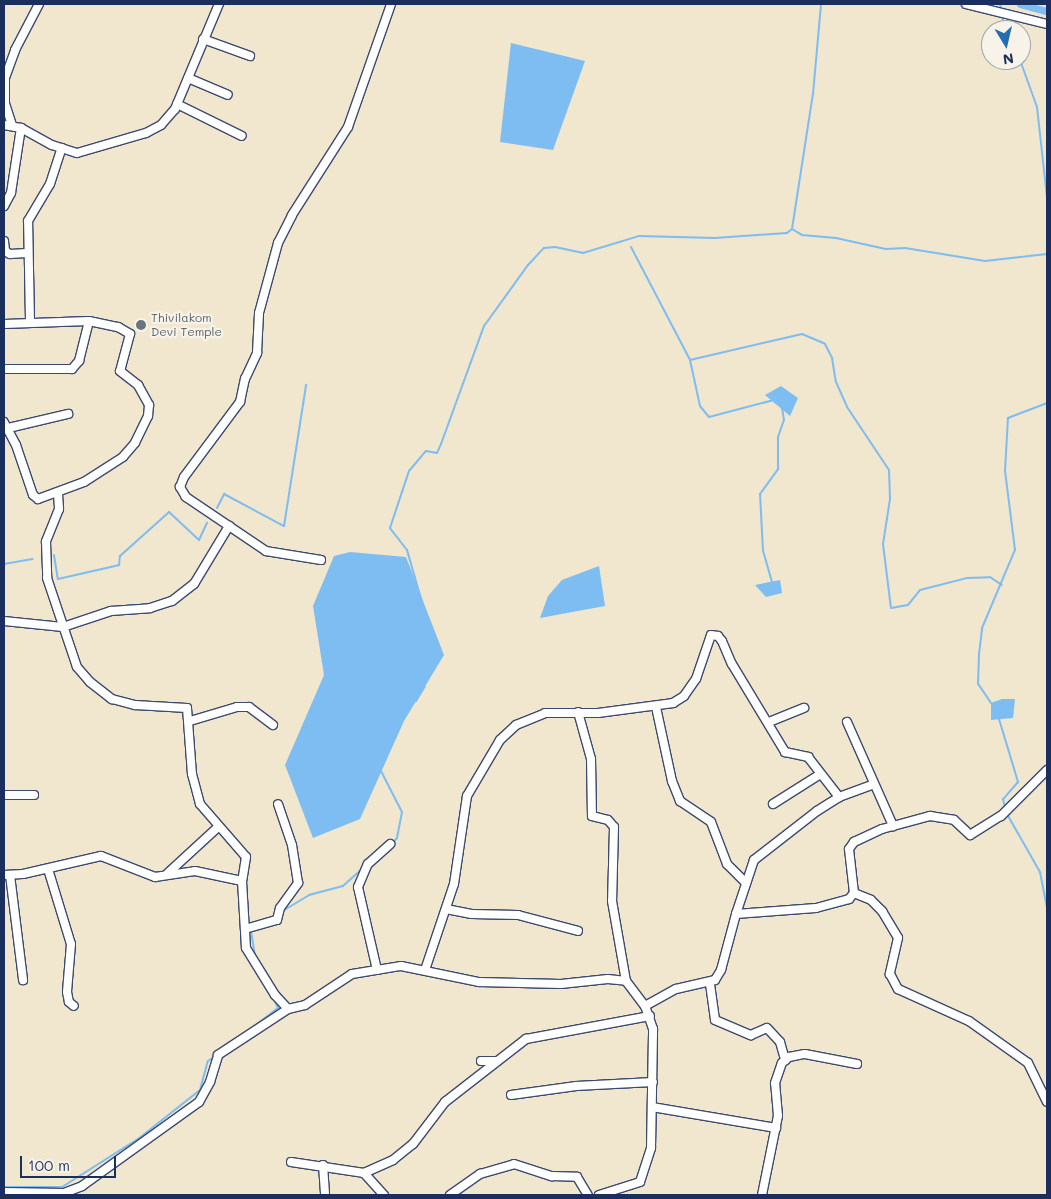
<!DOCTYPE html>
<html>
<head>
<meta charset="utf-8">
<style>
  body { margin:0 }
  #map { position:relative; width:1051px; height:1199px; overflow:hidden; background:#f1e6ce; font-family:Mali,sans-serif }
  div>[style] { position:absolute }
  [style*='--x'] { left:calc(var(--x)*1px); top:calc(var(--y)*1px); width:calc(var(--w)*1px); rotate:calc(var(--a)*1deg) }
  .water>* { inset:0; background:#7dbdf1 }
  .stream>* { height:2px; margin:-1px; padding:0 1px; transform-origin:1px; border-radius:1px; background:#7dbdf1 }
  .canal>* { height:7px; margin:-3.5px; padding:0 3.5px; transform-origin:3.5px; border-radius:3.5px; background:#7dbdf1 }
  .roads { filter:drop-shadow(1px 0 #3b4a6f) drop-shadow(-1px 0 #3b4a6f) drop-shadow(0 1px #3b4a6f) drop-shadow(0 -1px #3b4a6f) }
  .minor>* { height:8px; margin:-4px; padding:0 4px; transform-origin:4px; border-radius:4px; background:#fff }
  .dots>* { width:14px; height:14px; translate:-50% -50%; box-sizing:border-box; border:2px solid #f7f3e8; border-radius:50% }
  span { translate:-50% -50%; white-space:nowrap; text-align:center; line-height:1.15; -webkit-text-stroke:4.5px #f7f3e8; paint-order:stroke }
  .worship-label { font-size:12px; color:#5b616d }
  .left { translate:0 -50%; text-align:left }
  .frame { position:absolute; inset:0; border:5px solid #1b2f5e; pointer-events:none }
  .north { position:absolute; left:981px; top:20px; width:50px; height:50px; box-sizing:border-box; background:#f7f3e8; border:1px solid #9fa5b1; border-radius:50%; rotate:171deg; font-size:14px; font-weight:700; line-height:20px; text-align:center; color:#1b2f5e }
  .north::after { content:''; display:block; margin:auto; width:18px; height:22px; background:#1f6fb2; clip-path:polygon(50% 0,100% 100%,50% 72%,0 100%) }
  .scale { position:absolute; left:20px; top:1156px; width:96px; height:22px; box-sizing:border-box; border:2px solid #1b2f5e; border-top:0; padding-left:6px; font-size:15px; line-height:18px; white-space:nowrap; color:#1b2f5e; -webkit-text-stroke:4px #f7f3e8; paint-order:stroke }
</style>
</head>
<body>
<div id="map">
  <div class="water">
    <div style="clip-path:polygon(511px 43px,585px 61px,553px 150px,500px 142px)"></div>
    <div style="clip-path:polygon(781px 386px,798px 398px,790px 416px,765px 395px)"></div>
    <div style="clip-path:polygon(350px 552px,406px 557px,444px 655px,404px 721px,360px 819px,313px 838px,285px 765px,324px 675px,313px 606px,334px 556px)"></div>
    <div style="clip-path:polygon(599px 566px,605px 606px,540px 618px,548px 596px,562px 580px)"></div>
    <div style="clip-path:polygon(780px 580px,782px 593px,766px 597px,755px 585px)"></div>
    <div style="clip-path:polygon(1002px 699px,1015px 699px,1013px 718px,991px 720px,991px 703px)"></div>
  </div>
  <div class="stream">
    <div style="--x:1000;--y:4;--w:6;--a:81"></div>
    <div style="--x:1002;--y:15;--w:15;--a:82"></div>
    <div style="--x:1020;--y:60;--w:50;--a:70.1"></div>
    <div style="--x:1037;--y:107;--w:91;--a:83.7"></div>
    <div style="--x:792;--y:229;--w:12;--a:31"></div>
    <div style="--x:802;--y:235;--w:34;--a:5"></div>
    <div style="--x:836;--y:238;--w:51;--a:12.4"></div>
    <div style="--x:886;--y:249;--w:19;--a:-3"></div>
    <div style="--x:905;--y:248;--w:81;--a:9.2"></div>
    <div style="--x:985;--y:261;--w:62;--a:-6.4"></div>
    <div style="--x:631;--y:247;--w:127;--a:62.4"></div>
    <div style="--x:690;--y:360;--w:115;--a:-13.1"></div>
    <div style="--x:802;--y:334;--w:25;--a:23"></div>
    <div style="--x:825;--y:344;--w:16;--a:63"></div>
    <div style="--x:832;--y:358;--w:24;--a:81"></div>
    <div style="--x:836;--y:382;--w:27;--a:66"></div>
    <div style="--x:847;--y:407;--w:76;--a:56.3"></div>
    <div style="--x:889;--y:470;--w:29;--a:88"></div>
    <div style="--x:890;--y:499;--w:46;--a:98.8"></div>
    <div style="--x:883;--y:544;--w:64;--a:82.9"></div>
    <div style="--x:891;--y:608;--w:17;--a:-10"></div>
    <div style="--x:908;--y:605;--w:19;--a:-51"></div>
    <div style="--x:920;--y:590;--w:49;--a:-14.3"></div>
    <div style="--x:967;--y:578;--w:23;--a:-2"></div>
    <div style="--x:990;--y:577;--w:14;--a:34"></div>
    <div style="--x:690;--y:360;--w:47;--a:77.7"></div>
    <div style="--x:700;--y:406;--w:14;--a:51"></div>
    <div style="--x:709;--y:417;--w:67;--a:-14.7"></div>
    <div style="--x:217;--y:508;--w:16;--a:-63"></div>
    <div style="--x:224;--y:494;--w:68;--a:28.1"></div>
    <div style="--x:284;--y:526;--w:143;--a:-81.1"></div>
    <div style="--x:54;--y:555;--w:24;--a:81"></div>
    <div style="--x:58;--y:579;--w:63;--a:-12.9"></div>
    <div style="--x:119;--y:565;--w:9;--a:-84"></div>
    <div style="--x:120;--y:556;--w:66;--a:-41.9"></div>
    <div style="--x:169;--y:512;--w:41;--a:43"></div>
    <div style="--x:199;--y:540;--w:19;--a:-65"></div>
    <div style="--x:4;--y:564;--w:29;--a:-10"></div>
    <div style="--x:772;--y:582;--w:32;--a:-106"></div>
    <div style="--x:763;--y:551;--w:57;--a:-93"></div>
    <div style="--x:760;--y:494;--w:31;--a:-54"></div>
    <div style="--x:778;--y:469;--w:32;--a:-90"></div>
    <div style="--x:778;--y:437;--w:18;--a:-71"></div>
    <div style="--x:784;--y:420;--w:13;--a:-99"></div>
    <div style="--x:424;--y:609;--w:61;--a:-106.1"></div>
    <div style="--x:407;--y:550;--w:28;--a:-128"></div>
    <div style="--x:390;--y:528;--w:60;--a:-71.6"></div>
    <div style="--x:409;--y:471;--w:26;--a:-50"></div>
    <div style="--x:426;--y:451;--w:11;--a:10"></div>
    <div style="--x:437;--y:453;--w:10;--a:-66"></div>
    <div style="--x:441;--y:444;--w:126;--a:-70"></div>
    <div style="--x:484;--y:326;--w:75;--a:-54.2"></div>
    <div style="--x:528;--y:265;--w:23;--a:-47"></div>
    <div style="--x:544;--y:248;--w:11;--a:-5"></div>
    <div style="--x:555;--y:247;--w:29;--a:12"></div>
    <div style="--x:583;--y:253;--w:59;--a:-16.9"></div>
    <div style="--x:639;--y:236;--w:76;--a:1.5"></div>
    <div style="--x:715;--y:238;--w:72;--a:-4"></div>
    <div style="--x:787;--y:233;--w:6;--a:-39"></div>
    <div style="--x:792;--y:229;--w:137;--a:-81.2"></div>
    <div style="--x:813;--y:94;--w:90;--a:-84.9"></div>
    <div style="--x:416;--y:701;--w:17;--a:-59"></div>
    <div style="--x:991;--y:703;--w:23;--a:-124"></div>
    <div style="--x:978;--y:684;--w:30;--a:-88"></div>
    <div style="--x:979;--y:654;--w:26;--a:-83"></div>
    <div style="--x:982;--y:628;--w:85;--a:-67.1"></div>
    <div style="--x:1015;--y:550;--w:80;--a:-97.2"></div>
    <div style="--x:1005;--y:471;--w:53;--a:-86.8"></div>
    <div style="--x:1008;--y:418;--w:42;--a:-21"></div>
    <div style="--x:999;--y:719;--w:66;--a:73.2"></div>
    <div style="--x:1018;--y:782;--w:23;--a:131"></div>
    <div style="--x:1003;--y:799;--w:8;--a:76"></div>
    <div style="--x:381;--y:771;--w:46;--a:62.9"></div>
    <div style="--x:402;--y:812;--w:26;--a:101"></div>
    <div style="--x:397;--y:838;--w:8;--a:130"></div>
    <div style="--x:1007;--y:814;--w:67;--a:60.4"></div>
    <div style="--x:1040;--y:872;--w:37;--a:79"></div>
    <div style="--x:281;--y:912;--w:33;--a:-31"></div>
    <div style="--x:309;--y:895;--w:35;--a:-15"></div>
    <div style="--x:343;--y:886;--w:25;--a:-42"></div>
    <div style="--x:251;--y:931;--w:24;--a:81"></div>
    <div style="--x:244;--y:1034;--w:43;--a:-37.4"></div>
    <div style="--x:278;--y:1008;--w:10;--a:-114"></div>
    <div style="--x:4;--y:1187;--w:58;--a:0"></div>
    <div style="--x:62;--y:1187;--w:90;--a:-32.3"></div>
    <div style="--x:138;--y:1139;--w:79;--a:-38.3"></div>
    <div style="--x:200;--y:1090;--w:30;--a:-75"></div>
    <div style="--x:208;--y:1061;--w:7;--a:-34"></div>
  </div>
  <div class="canal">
    <div style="--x:1020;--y:4;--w:28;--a:15"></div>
  </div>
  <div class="roads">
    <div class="minor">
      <div style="--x:966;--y:4;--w:83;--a:13.9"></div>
      <div style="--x:203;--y:39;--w:50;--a:19.9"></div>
      <div style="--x:188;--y:78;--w:43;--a:23"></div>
      <div style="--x:177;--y:104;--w:72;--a:26.2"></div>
      <div style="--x:4;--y:125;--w:17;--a:10"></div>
      <div style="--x:21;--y:128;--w:35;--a:29"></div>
      <div style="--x:52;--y:145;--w:26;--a:18"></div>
      <div style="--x:77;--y:153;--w:72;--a:-16.2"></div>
      <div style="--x:146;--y:133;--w:17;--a:-28"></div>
      <div style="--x:161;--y:125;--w:21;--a:-49"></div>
      <div style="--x:175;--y:109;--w:114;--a:-67.3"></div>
      <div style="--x:12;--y:125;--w:23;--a:-108"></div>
      <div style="--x:5;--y:103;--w:25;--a:-90"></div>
      <div style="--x:5;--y:78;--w:30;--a:-70"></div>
      <div style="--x:15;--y:50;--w:52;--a:-62.4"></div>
      <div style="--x:4;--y:206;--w:15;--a:-62"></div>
      <div style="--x:11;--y:193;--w:66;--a:-81.3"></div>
      <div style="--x:4;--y:241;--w:10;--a:84"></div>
      <div style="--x:5;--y:251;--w:6;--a:31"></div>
      <div style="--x:10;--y:254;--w:17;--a:-3"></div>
      <div style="--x:30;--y:321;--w:100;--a:-91.1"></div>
      <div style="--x:28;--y:221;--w:43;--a:-59.3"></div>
      <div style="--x:50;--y:184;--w:38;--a:-72"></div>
      <div style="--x:4;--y:324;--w:85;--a:-2"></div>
      <div style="--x:89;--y:321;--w:30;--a:12"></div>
      <div style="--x:118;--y:327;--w:14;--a:30"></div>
      <div style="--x:130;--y:334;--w:38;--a:105"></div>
      <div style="--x:120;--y:371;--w:23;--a:38"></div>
      <div style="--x:138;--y:385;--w:23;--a:61"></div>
      <div style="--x:149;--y:405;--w:11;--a:95"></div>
      <div style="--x:148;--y:416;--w:30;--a:116"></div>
      <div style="--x:135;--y:443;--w:18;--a:131"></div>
      <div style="--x:123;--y:457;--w:46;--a:147.3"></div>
      <div style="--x:84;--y:482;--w:49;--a:159.7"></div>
      <div style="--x:38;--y:499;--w:6;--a:-141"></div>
      <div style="--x:33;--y:495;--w:53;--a:-108.8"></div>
      <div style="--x:16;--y:445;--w:26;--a:-118"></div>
      <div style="--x:4;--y:369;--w:68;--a:0"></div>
      <div style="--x:72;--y:369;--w:11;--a:-49"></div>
      <div style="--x:79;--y:361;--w:41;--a:-76"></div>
      <div style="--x:4;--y:429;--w:66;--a:-13.2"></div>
      <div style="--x:58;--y:494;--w:15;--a:86"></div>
      <div style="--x:59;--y:509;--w:35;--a:112"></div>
      <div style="--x:46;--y:542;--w:36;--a:88"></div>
      <div style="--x:47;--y:578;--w:94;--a:71.4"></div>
      <div style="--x:77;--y:667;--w:20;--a:49"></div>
      <div style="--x:90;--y:682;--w:28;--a:38"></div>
      <div style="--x:112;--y:699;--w:24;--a:15"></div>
      <div style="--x:135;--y:705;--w:52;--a:3.3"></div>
      <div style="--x:187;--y:708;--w:66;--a:85.7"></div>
      <div style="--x:192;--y:774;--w:31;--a:75"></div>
      <div style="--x:200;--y:804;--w:70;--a:49"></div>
      <div style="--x:246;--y:857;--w:24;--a:99"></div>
      <div style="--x:321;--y:560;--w:56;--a:-170.7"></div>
      <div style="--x:266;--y:551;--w:97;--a:-146"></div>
      <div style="--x:186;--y:497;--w:12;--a:-121"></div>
      <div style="--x:180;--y:487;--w:11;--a:-68"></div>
      <div style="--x:184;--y:477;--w:94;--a:-53.3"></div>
      <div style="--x:240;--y:402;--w:24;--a:-78"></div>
      <div style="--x:245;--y:379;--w:29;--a:-65"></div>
      <div style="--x:257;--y:353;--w:40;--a:-87.1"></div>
      <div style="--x:259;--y:313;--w:73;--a:-74.8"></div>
      <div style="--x:278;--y:243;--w:31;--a:-63"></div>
      <div style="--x:292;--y:215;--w:104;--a:-57.5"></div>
      <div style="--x:348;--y:127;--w:130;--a:-70.7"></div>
      <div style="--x:4;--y:621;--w:59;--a:5.8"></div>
      <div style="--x:63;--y:627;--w:51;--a:-18.4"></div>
      <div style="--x:111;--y:611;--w:39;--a:-4"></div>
      <div style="--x:150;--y:608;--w:23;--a:-18"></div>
      <div style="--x:172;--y:601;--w:28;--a:-38"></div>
      <div style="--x:194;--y:584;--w:68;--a:-58.9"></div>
      <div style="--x:656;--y:707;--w:76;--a:77.8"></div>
      <div style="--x:672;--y:781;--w:22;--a:68"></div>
      <div style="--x:680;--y:801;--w:37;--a:34"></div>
      <div style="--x:711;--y:822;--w:45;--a:69.1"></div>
      <div style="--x:727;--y:864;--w:25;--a:45"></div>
      <div style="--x:578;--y:712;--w:49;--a:74.5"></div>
      <div style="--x:591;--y:759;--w:57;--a:89"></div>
      <div style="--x:592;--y:816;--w:16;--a:14"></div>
      <div style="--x:608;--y:820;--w:9;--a:49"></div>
      <div style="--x:614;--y:827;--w:74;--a:91.5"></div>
      <div style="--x:612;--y:901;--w:81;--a:80.1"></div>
      <div style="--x:626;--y:981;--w:31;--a:53"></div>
      <div style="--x:190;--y:721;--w:49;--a:-16.6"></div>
      <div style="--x:237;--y:707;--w:12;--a:0"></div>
      <div style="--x:249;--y:707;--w:30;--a:37"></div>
      <div style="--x:769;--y:722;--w:38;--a:-22"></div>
      <div style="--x:847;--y:722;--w:114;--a:66.1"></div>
      <div style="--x:4;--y:795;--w:30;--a:0"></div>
      <div style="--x:773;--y:804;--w:54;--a:-32.2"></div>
      <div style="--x:48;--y:869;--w:78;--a:73"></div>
      <div style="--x:71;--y:944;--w:48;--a:94.8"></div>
      <div style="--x:67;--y:992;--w:10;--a:79"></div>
      <div style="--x:69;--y:1002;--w:6;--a:39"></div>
      <div style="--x:168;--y:873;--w:68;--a:-42.6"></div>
      <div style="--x:4;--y:875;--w:19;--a:-3"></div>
      <div style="--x:23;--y:874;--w:80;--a:-13"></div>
      <div style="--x:101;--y:856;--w:58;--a:21.3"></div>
      <div style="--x:155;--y:877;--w:40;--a:-8.5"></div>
      <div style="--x:195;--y:871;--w:48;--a:12"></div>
      <div style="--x:242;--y:881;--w:67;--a:86.6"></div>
      <div style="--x:246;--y:948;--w:55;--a:58.3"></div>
      <div style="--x:275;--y:995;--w:19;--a:47"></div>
      <div style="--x:288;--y:1009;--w:17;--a:-13"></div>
      <div style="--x:305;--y:1005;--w:56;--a:-33.4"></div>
      <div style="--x:352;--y:974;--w:50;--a:-9.3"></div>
      <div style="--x:401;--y:966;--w:80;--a:11.6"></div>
      <div style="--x:479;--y:982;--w:82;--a:1.4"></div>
      <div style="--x:561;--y:984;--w:47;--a:-6.1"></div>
      <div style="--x:608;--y:979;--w:18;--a:6"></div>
      <div style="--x:10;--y:875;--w:106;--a:82.9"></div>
      <div style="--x:854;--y:893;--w:18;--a:22"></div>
      <div style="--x:871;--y:900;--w:16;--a:45"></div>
      <div style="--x:882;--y:911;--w:31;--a:59"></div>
      <div style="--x:898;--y:938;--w:37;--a:103"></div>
      <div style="--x:890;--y:974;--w:17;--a:62"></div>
      <div style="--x:898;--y:989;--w:78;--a:24.3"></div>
      <div style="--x:969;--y:1021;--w:72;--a:35.4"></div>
      <div style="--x:1028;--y:1063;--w:43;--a:64"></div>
      <div style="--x:446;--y:909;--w:26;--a:11"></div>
      <div style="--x:472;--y:914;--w:46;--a:1.2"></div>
      <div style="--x:518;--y:915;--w:62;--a:14.9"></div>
      <div style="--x:736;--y:914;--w:57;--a:-71.6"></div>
      <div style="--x:754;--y:860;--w:80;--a:-37.9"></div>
      <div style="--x:817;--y:811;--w:26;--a:-32"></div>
      <div style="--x:839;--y:797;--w:37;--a:-20"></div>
      <div style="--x:245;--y:929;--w:33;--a:-16"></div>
      <div style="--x:277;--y:920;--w:12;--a:-76"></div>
      <div style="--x:280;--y:908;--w:31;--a:-54"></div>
      <div style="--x:298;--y:883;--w:38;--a:-99"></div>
      <div style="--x:292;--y:845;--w:43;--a:-108.9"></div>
      <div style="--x:377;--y:970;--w:85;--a:-102.9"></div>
      <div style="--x:358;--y:887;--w:25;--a:-67"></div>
      <div style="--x:368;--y:864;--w:30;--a:-42"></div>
      <div style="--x:425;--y:970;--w:91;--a:-71.4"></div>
      <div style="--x:454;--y:884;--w:89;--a:-81.6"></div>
      <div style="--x:467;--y:796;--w:65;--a:-59.5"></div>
      <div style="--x:500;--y:740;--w:22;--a:-43"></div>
      <div style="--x:516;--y:725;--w:31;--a:-22"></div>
      <div style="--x:545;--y:713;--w:53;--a:0"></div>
      <div style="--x:598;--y:713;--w:76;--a:-7.6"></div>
      <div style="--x:673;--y:703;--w:13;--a:-32"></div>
      <div style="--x:684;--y:696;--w:21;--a:-55"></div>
      <div style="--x:696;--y:679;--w:46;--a:-71.2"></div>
      <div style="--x:711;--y:635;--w:7;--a:8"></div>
      <div style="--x:718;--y:636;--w:6;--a:51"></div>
      <div style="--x:722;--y:641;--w:25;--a:67"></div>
      <div style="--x:732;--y:664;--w:103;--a:58.9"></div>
      <div style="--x:785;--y:752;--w:24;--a:12"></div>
      <div style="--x:808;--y:757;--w:51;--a:52.2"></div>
      <div style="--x:710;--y:984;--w:36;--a:82"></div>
      <div style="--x:715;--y:1020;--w:39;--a:23"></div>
      <div style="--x:751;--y:1035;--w:17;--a:-24"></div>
      <div style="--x:767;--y:1028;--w:19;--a:47"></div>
      <div style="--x:780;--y:1042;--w:19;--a:74"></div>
      <div style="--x:481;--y:1061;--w:16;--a:0"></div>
      <div style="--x:511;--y:1095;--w:66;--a:-7.9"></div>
      <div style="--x:576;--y:1086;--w:77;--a:-3"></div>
      <div style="--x:652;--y:1107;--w:126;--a:9.6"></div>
      <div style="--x:291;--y:1162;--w:74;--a:8.6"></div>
      <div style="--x:364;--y:1173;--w:32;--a:-24"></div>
      <div style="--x:393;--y:1160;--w:26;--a:-39"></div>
      <div style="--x:413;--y:1144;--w:53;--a:-52.7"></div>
      <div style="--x:445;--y:1102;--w:103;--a:-37.9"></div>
      <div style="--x:526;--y:1039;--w:126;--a:-10.5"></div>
      <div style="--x:323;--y:1165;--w:30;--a:86"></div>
      <div style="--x:364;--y:1173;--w:30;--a:48"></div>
      <div style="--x:4;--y:1192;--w:60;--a:1"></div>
      <div style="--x:64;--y:1193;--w:19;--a:-21"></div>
      <div style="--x:82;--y:1186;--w:144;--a:-35.7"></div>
      <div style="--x:199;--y:1102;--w:23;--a:-61"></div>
      <div style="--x:210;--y:1082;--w:28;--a:-73"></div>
      <div style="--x:218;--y:1055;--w:84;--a:-33.3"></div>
      <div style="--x:450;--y:1195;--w:37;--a:-35"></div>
      <div style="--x:480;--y:1174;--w:35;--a:-16"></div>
      <div style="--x:514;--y:1164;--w:40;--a:18"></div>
      <div style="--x:552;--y:1176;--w:25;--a:2"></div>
      <div style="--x:577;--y:1177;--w:21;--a:59"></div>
      <div style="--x:599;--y:1195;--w:43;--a:-17.6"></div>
      <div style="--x:640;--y:1182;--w:36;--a:-72"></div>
      <div style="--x:651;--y:1148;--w:119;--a:-89"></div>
      <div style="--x:653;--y:1029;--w:24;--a:-109"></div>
      <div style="--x:645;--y:1006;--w:35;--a:-29"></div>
      <div style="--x:676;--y:989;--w:40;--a:-13"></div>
      <div style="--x:715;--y:980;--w:12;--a:-59"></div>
      <div style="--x:721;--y:970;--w:58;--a:-75"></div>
      <div style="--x:736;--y:914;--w:80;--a:-4.3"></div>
      <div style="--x:816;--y:908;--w:34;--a:-15"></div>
      <div style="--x:849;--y:899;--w:8;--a:-50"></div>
      <div style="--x:854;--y:893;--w:44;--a:-96.5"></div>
      <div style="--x:849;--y:849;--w:9;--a:-54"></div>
      <div style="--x:854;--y:842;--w:31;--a:-25"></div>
      <div style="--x:882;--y:829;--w:50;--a:-15.2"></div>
      <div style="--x:930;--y:816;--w:24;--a:9"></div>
      <div style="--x:954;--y:820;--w:22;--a:43"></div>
      <div style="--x:970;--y:835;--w:36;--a:-32"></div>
      <div style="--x:1001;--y:816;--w:65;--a:-45"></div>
      <div style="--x:762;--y:1195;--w:81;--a:-78.6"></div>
      <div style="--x:778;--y:1116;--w:33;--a:-95"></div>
      <div style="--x:775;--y:1083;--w:21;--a:-71"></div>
      <div style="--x:782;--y:1063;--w:9;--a:-41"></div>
      <div style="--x:789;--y:1057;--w:16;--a:-11"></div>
      <div style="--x:805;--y:1054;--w:53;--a:10.9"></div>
    </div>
  </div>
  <div class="dots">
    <div style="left:141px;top:325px;background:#6b7280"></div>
  </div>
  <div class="worship-label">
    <span class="left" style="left:151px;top:325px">Thivilakom<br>Devi Temple</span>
  </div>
  <div class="frame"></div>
  <div class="north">N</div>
  <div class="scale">100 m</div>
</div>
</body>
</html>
